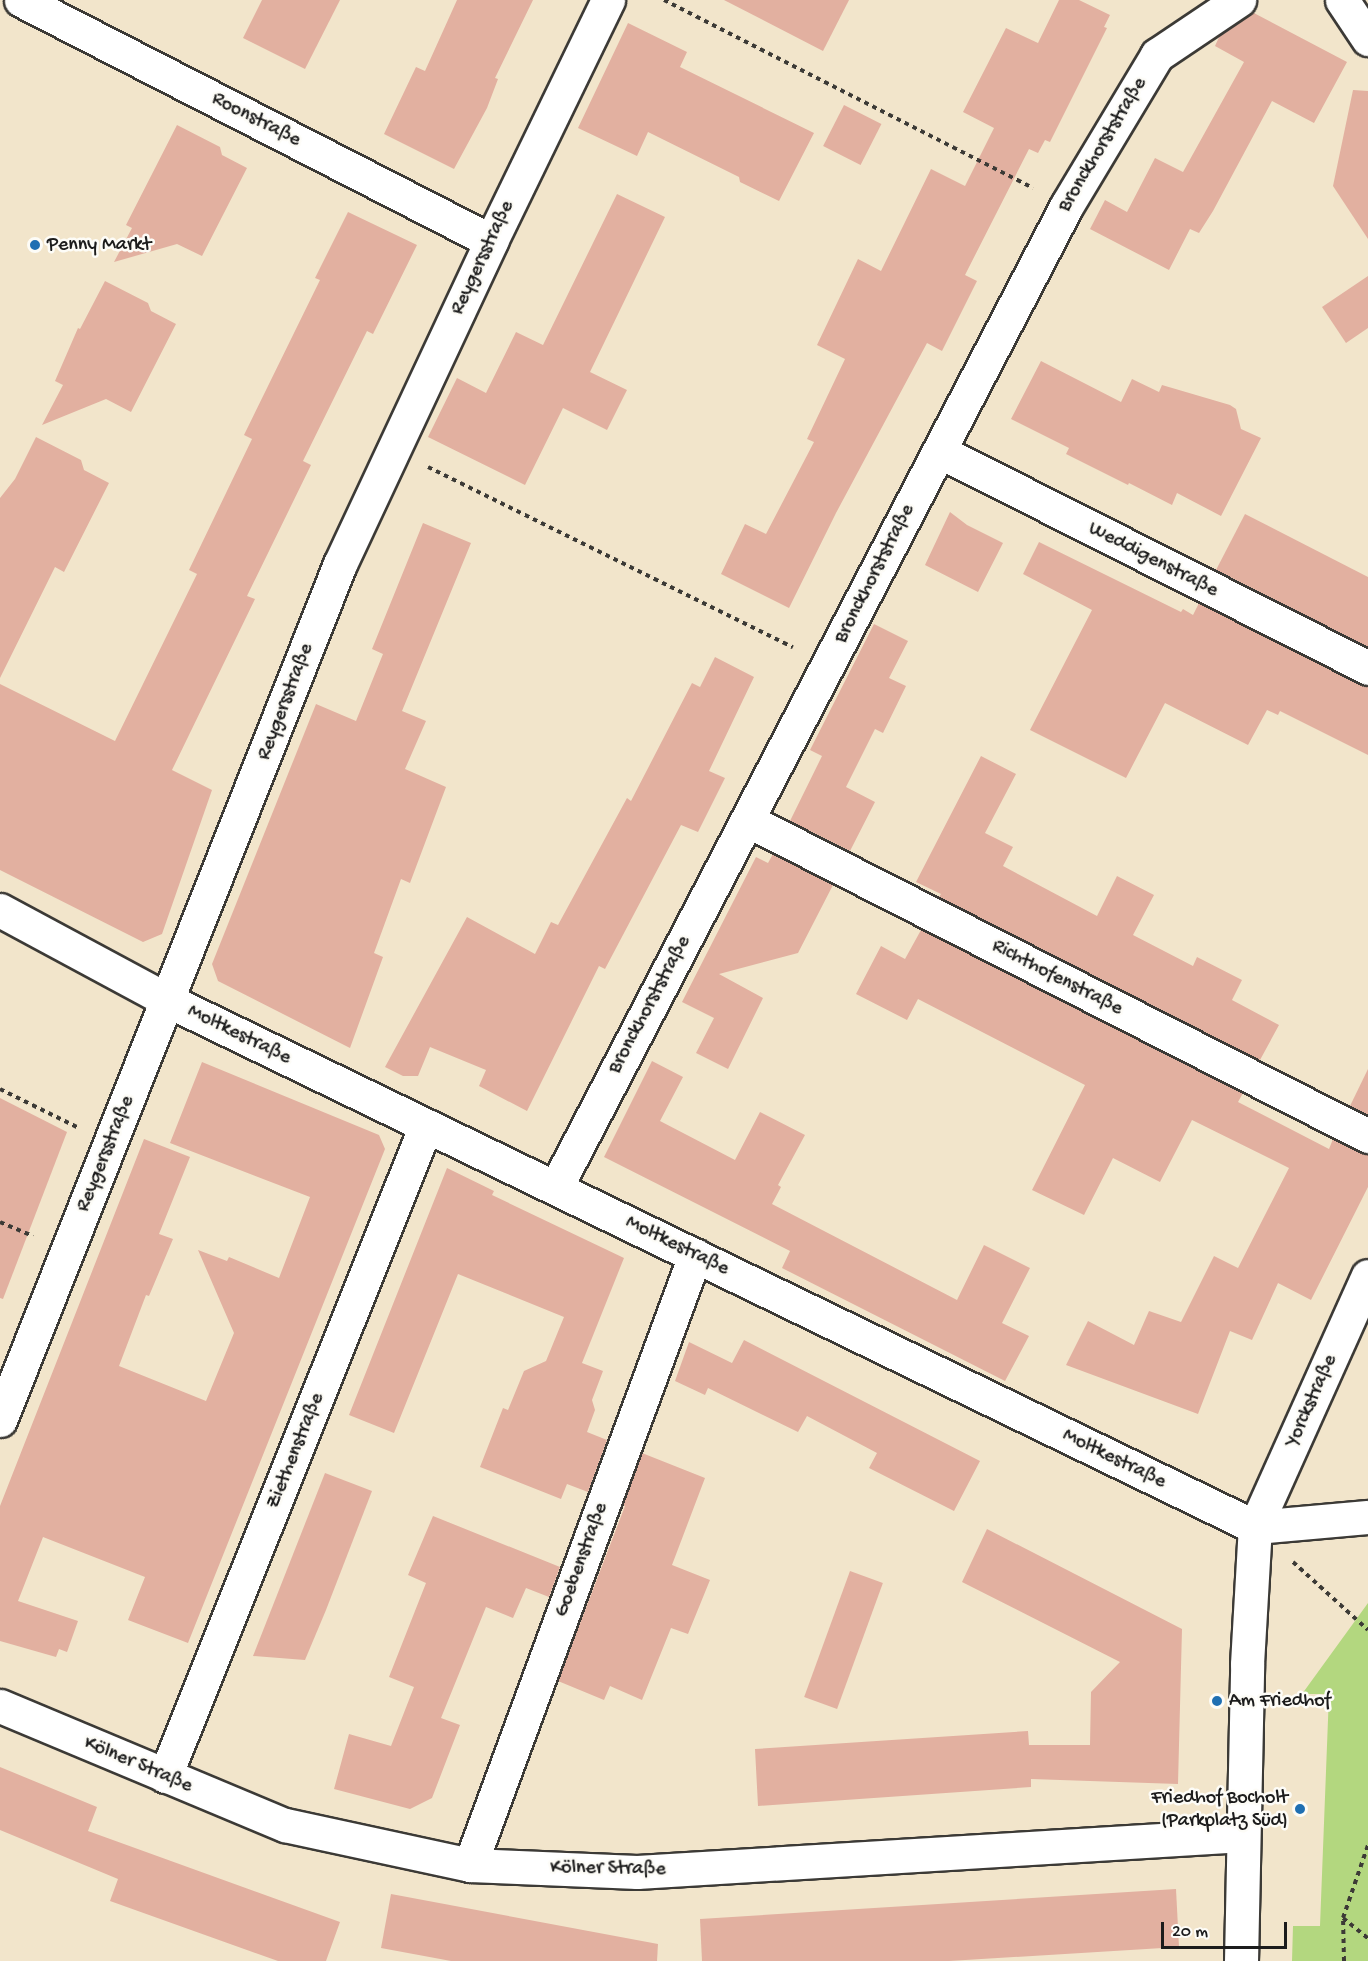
<!DOCTYPE html>
<html>
<head>
<meta charset="utf-8">
<style>
  body { margin:0 }
  #map { position:relative; width:1368px; height:1961px; overflow:hidden; background:#f2e5cb; font-family:"Gochi Hand",sans-serif }
  div>[style] { position:absolute }
  [style*='--x'] { left:calc(var(--x)*1px); top:calc(var(--y)*1px); width:calc(var(--w)*1px); rotate:calc(var(--a)*1deg) }
  .green>* { inset:0; background:#b3d77f }
  .building>* { inset:0; background:#e2b0a0; transform-origin:0 0 }
  .path>* { height:4px; margin-top:-2px; transform-origin:0; background:repeating-linear-gradient(90deg,#3c3a36 0 4.5px,transparent 0 9px) }
  .roads { filter:drop-shadow(2px 0 #3c3a36) drop-shadow(-2px 0 #3c3a36) drop-shadow(0 2px #3c3a36) drop-shadow(0 -2px #3c3a36) }
  .minor>* { height:33px; margin:-16.5px; padding:0 16.5px; transform-origin:16.5px; border-radius:16.5px; background:#fff }
  .dots>* { width:16px; height:16px; translate:-50% -50%; box-sizing:border-box; border:3px solid #fdfcf7; border-radius:50% }
  span { translate:-50% -50%; white-space:nowrap; text-align:center; line-height:1.15; -webkit-text-stroke:5px #fdfcf7; paint-order:stroke }
  .street-label { font-size:20px; color:#1c1c1c }
  .poi-label { font-size:20px; color:#1c1c1c }
  .left { translate:0 -50%; text-align:left }
  .right { translate:-100% -50%; text-align:right }
  .scale { position:absolute; left:1161px; top:1922px; width:126px; height:27px; box-sizing:border-box; border:3px solid #1c1c1c; border-top:0; padding-left:8px; font-size:18px; line-height:21px; white-space:nowrap; color:#1c1c1c; -webkit-text-stroke:4px #fdfcf7; paint-order:stroke }
</style>
</head>
<body>
<div id="map">
  <div class="green">
    <div style="clip-path:polygon(1368px 1603px,1368px 1961px,1292px 1961px,1293px 1926px,1320px 1926px,1329px 1694px,1302px 1694px)"></div>
  </div>
  <div class="building">
    <div style="clip-path:polygon(262px 0,340px 0,305px 69px,243px 38px)"></div>
    <div style="clip-path:polygon(457px 0,533px 0,495px 78px,498px 79px,487px 108px,454px 169px,384px 134px,416px 67px,425px 71px)"></div>
    <div style="clip-path:polygon(724px 0,849px 0,823px 51px)"></div>
    <div style="clip-path:polygon(1059px 0,1079px 0,1110px 15px,1104px 27px,1107px 28px,1050px 142px,1045px 140px,1038px 153px,1029px 149px,965px 275px,977px 281px,942px 351px,927px 343px,836px 513px,789px 608px,721px 574px,745px 524px,766px 534px,814px 442px,807px 439px,845px 359px,817px 345px,858px 259px,881px 271px,931px 169px,965px 186px,994px 128px,963px 112px,1006px 28px,1038px 43px)"></div>
    <div style="clip-path:polygon(1252px 12px,1347px 62px,1314px 123px,1272px 101px,1213px 211px,1199px 233px,1190px 229px,1169px 270px,1090px 229px,1105px 200px,1127px 212px,1155px 158px,1183px 172px,1244px 62px,1215px 46px,1220px 35px)"></div>
    <div style="clip-path:polygon(628px 23px,687px 52px,680px 67px,814px 133px,779px 201px,740px 182px,739px 177px,648px 132px,637px 156px,578px 128px)"></div>
    <div style="clip-path:polygon(1353px 90px,1368px 91px,1368px 239px,1333px 186px)"></div>
    <div style="left:844px;top:105px;width:42px;height:46px;rotate:27deg"></div>
    <div style="clip-path:polygon(177px 125px,220px 147px,222px 155px,247px 168px,202px 256px,177px 244px,114px 262px,132px 228px,126px 225px)"></div>
    <div style="clip-path:polygon(617px 194px,665px 217px,590px 372px,627px 390px,607px 430px,563px 408px,525px 485px,428px 437px,457px 378px,486px 393px,516px 332px,543px 345px)"></div>
    <div style="clip-path:polygon(348px 212px,417px 245px,373px 334px,367px 331px,303px 461px,311px 465px,247px 596px,255px 599px,172px 770px,212px 790px,162px 934px,143px 942px,0 870px,0 684px,115px 741px,197px 574px,189px 570px,252px 439px,244px 435px,320px 280px,315px 278px)"></div>
    <div style="clip-path:polygon(1368px 276px,1368px 328px,1346px 343px,1322px 307px)"></div>
    <div style="clip-path:polygon(105px 281px,148px 303px,151px 311px,176px 324px,131px 412px,106px 399px,42px 425px,63px 385px,55px 381px,78px 328px,80px 329px)"></div>
    <div style="clip-path:polygon(1041px 361px,1121px 402px,1132px 379px,1159px 392px,1162px 385px,1230px 405px,1236px 409px,1241px 429px,1261px 438px,1221px 516px,1177px 493px,1172px 505px,1129px 483px,1128px 485px,1066px 454px,1069px 448px,1011px 419px)"></div>
    <div style="clip-path:polygon(36px 437px,81px 460px,84px 470px,109px 483px,64px 572px,55px 567px,0 678px,0 498px,15px 479px)"></div>
    <div style="clip-path:polygon(950px 512px,967px 525px,1003px 543px,978px 592px,925px 565px)"></div>
    <div style="clip-path:polygon(1245px 514px,1368px 577px,1368px 647px,1216px 570px)"></div>
    <div style="clip-path:polygon(423px 523px,471px 543px,402px 711px,426px 721px,405px 769px,446px 787px,410px 883px,401px 879px,374px 953px,383px 957px,350px 1048px,218px 981px,212px 964px,316px 704px,356px 721px,383px 654px,372px 649px)"></div>
    <div style="clip-path:polygon(1039px 542px,1181px 612px,1183px 609px,1193px 615px,1199px 603px,1368px 687px,1368px 755px,1280px 711px,1278px 715px,1267px 710px,1248px 745px,1165px 703px,1126px 778px,1030px 730px,1092px 610px,1023px 574px)"></div>
    <div style="clip-path:polygon(874px 624px,908px 641px,889px 678px,906px 686px,883px 733px,875px 729px,846px 787px,875px 802px,850px 851px,790px 821px,822px 756px,810px 750px)"></div>
    <div style="clip-path:polygon(715px 657px,754px 677px,709px 771px,725px 778px,698px 832px,681px 825px,605px 969px,599px 966px,527px 1111px,479px 1086px,486px 1070px,430px 1047px,418px 1076px,403px 1076px,385px 1067px,467px 917px,535px 954px,551px 922px,558px 925px,627px 798px,631px 801px,692px 683px,700px 687px)"></div>
    <div style="clip-path:polygon(981px 756px,1016px 774px,985px 833px,1013px 847px,1003px 866px,1097px 916px,1117px 876px,1154px 895px,1133px 935px,1193px 966px,1197px 957px,1242px 980px,1232px 1000px,1279px 1025px,1260px 1060px,939px 897px,941px 894px,916px 882px)"></div>
    <div style="clip-path:polygon(773px 854px,833px 885px,798px 953px,719px 974px,763px 998px,728px 1069px,696px 1053px,714px 1018px,682px 1002px,756px 857px,768px 863px)"></div>
    <div style="clip-path:polygon(921px 930px,1243px 1093px,1238px 1102px,1329px 1149px,1333px 1139px,1368px 1155px,1368px 1187px,1311px 1300px,1278px 1283px,1252px 1340px,1230px 1331px,1198px 1414px,1066px 1365px,1088px 1321px,1134px 1345px,1149px 1311px,1181px 1322px,1214px 1256px,1238px 1268px,1289px 1168px,1192px 1120px,1160px 1182px,1113px 1158px,1084px 1215px,1032px 1190px,1085px 1085px,918px 999px,907px 1020px,856px 994px,881px 946px,905px 959px)"></div>
    <div style="clip-path:polygon(652px 1061px,683px 1077px,660px 1121px,735px 1160px,760px 1112px,805px 1135px,778px 1185px,781px 1187px,772px 1204px,957px 1300px,984px 1245px,1030px 1268px,1002px 1323px,1029px 1336px,1005px 1381px,782px 1268px,790px 1251px,604px 1157px)"></div>
    <div style="clip-path:polygon(202px 1062px,379px 1135px,385px 1149px,188px 1643px,128px 1620px,145px 1577px,43px 1537px,18px 1601px,78px 1621px,67px 1652px,59px 1649px,56px 1657px,0 1641px,0 1506px,144px 1139px,190px 1157px,159px 1234px,173px 1239px,149px 1296px,146px 1295px,119px 1366px,206px 1401px,234px 1333px,198px 1250px,227px 1261px,229px 1257px,279px 1278px,310px 1197px,170px 1143px)"></div>
    <div style="clip-path:polygon(1368px 1069px,1368px 1115px,1350px 1106px)"></div>
    <div style="clip-path:polygon(0 1098px,67px 1132px,3px 1299px,0 1298px)"></div>
    <div style="clip-path:polygon(447px 1168px,494px 1191px,492px 1195px,624px 1258px,582px 1363px,603px 1371px,592px 1400px,595px 1410px,587px 1432px,607px 1440px,588px 1492px,567px 1484px,561px 1499px,480px 1467px,503px 1408px,508px 1410px,524px 1371px,546px 1361px,564px 1317px,458px 1274px,394px 1433px,349px 1415px)"></div>
    <div style="clip-path:polygon(744px 1340px,980px 1461px,954px 1511px,869px 1468px,877px 1453px,807px 1416px,798px 1432px,708px 1388px,705px 1395px,675px 1381px,689px 1342px,732px 1363px)"></div>
    <div style="clip-path:polygon(642px 1453px,705px 1478px,672px 1565px,710px 1580px,688px 1634px,671px 1628px,642px 1700px,610px 1686px,604px 1700px,558px 1681px,625px 1506px,623px 1505px)"></div>
    <div style="clip-path:polygon(325px 1473px,372px 1491px,326px 1610px,305px 1660px,253px 1656px)"></div>
    <div style="clip-path:polygon(433px 1516px,560px 1567px,549px 1597px,526px 1588px,513px 1618px,486px 1607px,441px 1718px,460px 1725px,432px 1798px,410px 1809px,334px 1789px,349px 1734px,391px 1746px,414px 1687px,389px 1677px,426px 1583px,408px 1575px)"></div>
    <div style="clip-path:polygon(987px 1529px,1182px 1629px,1178px 1784px,1031px 1779px,1031px 1787px,758px 1806px,755px 1749px,1028px 1731px,1029px 1745px,1090px 1745px,1091px 1692px,1120px 1662px,962px 1582px)"></div>
    <div style="left:850px;top:1571px;width:35px;height:134px;rotate:20deg"></div>
    <div style="clip-path:polygon(0 1767px,97px 1807px,88px 1831px,340px 1922px,326px 1961px,278px 1961px,110px 1901px,118px 1879px,0 1830px)"></div>
    <div style="clip-path:polygon(1176px 1889px,1179px 1947px,949px 1961px,702px 1961px,700px 1919px)"></div>
    <div style="clip-path:polygon(391px 1894px,658px 1944px,657px 1961px,451px 1961px,381px 1948px)"></div>
  </div>
  <div class="path">
    <div style="--x:664;--y:0;--w:414;--a:27"></div>
    <div style="--x:428;--y:467;--w:407;--a:26.3"></div>
    <div style="--x:0;--y:1089;--w:86;--a:26.3"></div>
    <div style="--x:0;--y:1222;--w:36;--a:23"></div>
    <div style="--x:1293;--y:1562;--w:101;--a:42.2"></div>
    <div style="--x:1343;--y:1918;--w:32;--a:39"></div>
    <div style="--x:1344;--y:1961;--w:43;--a:-91.3"></div>
    <div style="--x:1343;--y:1918;--w:77;--a:-71.1"></div>
  </div>
  <div class="roads">
    <div class="minor">
      <div style="--x:21;--y:0;--w:528;--a:27.15"></div>
      <div style="--x:1342;--y:0;--w:47;--a:56.3"></div>
      <div style="--x:939;--y:451;--w:481;--a:26.8"></div>
      <div style="--x:747;--y:820;--w:697;--a:26.97"></div>
      <div style="--x:0;--y:910;--w:192;--a:28.3"></div>
      <div style="--x:169;--y:1001;--w:1207;--a:25.84"></div>
      <div style="--x:1255;--y:1527;--w:113;--a:-5.1"></div>
      <div style="--x:556;--y:1187;--w:1107;--a:-62.51"></div>
      <div style="--x:1067;--y:205;--w:175;--a:-59"></div>
      <div style="--x:1157;--y:55;--w:99;--a:-33.9"></div>
      <div style="--x:0;--y:1420;--w:921;--a:-68.34"></div>
      <div style="--x:340;--y:564;--w:357;--a:-64.9"></div>
      <div style="--x:491;--y:241;--w:268;--a:-64.1"></div>
      <div style="--x:0;--y:1706;--w:309;--a:22.7"></div>
      <div style="--x:285;--y:1825;--w:189;--a:12.2"></div>
      <div style="--x:470;--y:1865;--w:167;--a:2.4"></div>
      <div style="--x:637;--y:1872;--w:607;--a:-3.49"></div>
      <div style="--x:165;--y:1776;--w:701;--a:-68.15"></div>
      <div style="--x:470;--y:1865;--w:650;--a:-69.75"></div>
      <div style="--x:1241;--y:1961;--w:297;--a:-88.8"></div>
      <div style="--x:1247;--y:1664;--w:137;--a:-86.7"></div>
      <div style="--x:1255;--y:1527;--w:275;--a:-65.8"></div>
    </div>
  </div>
  <div class="dots">
    <div style="left:35px;top:245px;background:#1f6fb2"></div>
    <div style="left:1217px;top:1701px;background:#1f6fb2"></div>
    <div style="left:1300px;top:1809px;background:#1f6fb2"></div>
  </div>
  <div class="street-label">
    <span style="left:256px;top:120px;rotate:27deg">Roonstraße</span>
    <span style="left:1103px;top:145px;rotate:-59deg">Bronckhorststraße</span>
    <span style="left:483px;top:258px;rotate:-65deg">Reygersstraße</span>
    <span style="left:1153px;top:560px;rotate:27deg">Weddigenstraße</span>
    <span style="left:875px;top:574px;rotate:-63deg">Bronckhorststraße</span>
    <span style="left:286px;top:702px;rotate:-69deg">Reygersstraße</span>
    <span style="left:1057px;top:978px;rotate:27deg">Richthofenstraße</span>
    <span style="left:650px;top:1005px;rotate:-62deg">Bronckhorststraße</span>
    <span style="left:239px;top:1035px;rotate:26deg">Moltkestraße</span>
    <span style="left:106px;top:1154px;rotate:-68deg">Reygersstraße</span>
    <span style="left:677px;top:1246px;rotate:26deg">Moltkestraße</span>
    <span style="left:1312px;top:1401px;rotate:-66deg">Yorckstraße</span>
    <span style="left:296px;top:1451px;rotate:-68deg">Ziethenstraße</span>
    <span style="left:1114px;top:1459px;rotate:26deg">Moltkestraße</span>
    <span style="left:582px;top:1560px;rotate:-70deg">Goebenstraße</span>
    <span style="left:138px;top:1765px;rotate:23deg">Kölner Straße</span>
    <span style="left:608px;top:1869px;rotate:1deg">Kölner Straße</span>
  </div>
  <div class="poi-label">
    <span class="left" style="left:47px;top:245px">Penny Markt</span>
    <span class="left" style="left:1229px;top:1701px">Am Friedhof</span>
    <span class="right" style="left:1288px;top:1810px">Friedhof Bocholt<br>(Parkplatz Süd)</span>
  </div>
  <div class="scale">20 m</div>
</div>
</body>
</html>
